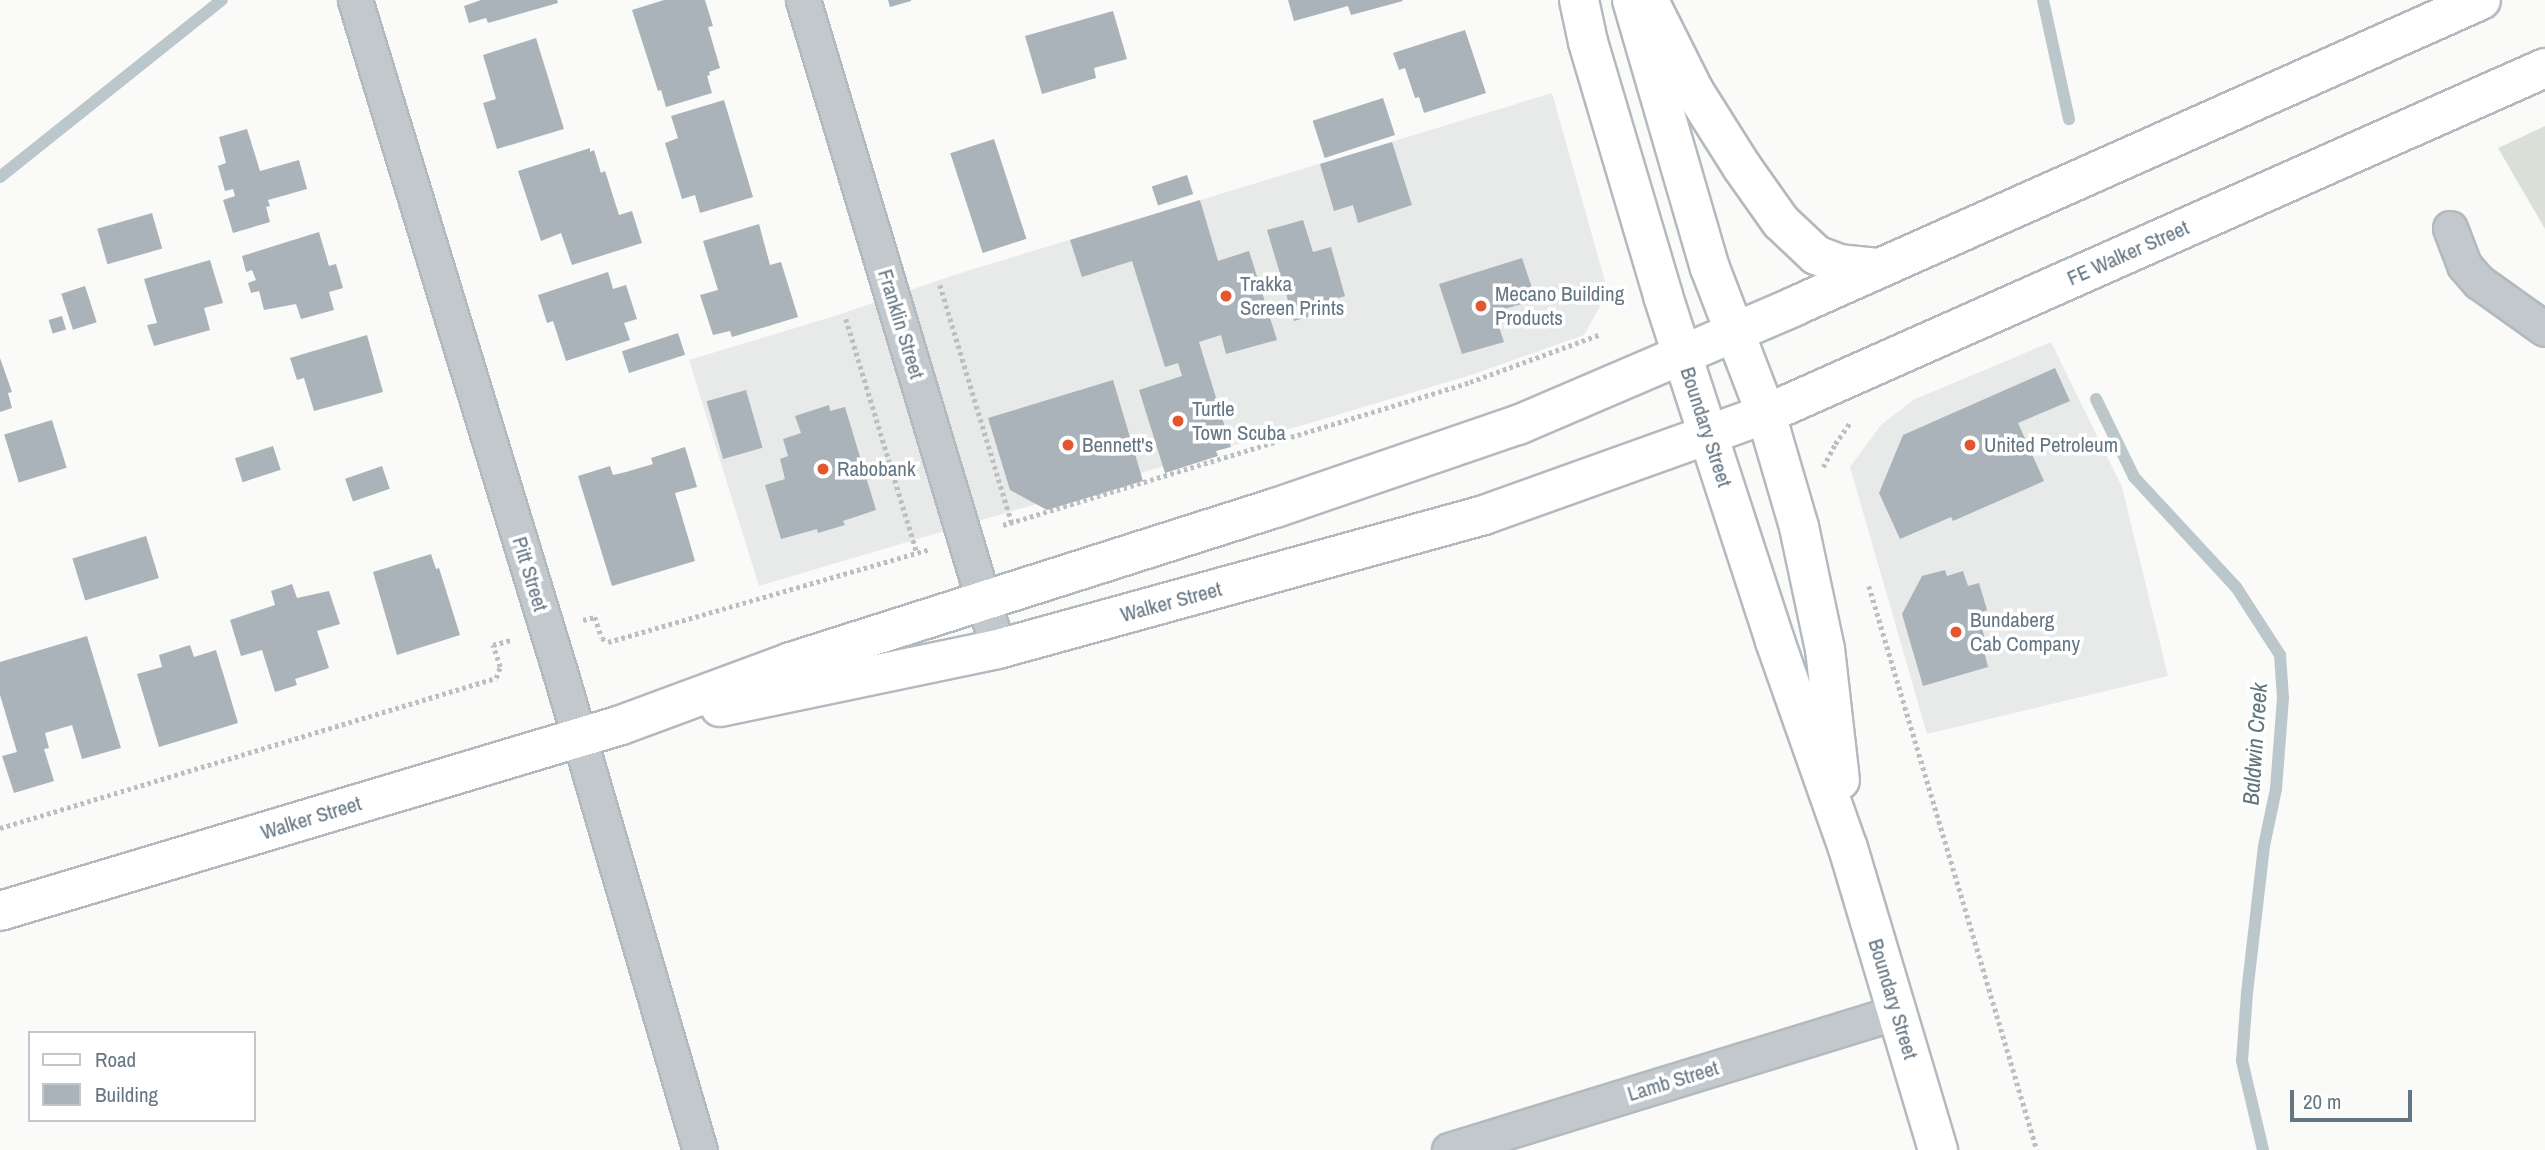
<!DOCTYPE html>
<html>
<head>
<meta charset="utf-8">
<style>
  body { margin:0 }
  #map { position:relative; width:2545px; height:1150px; overflow:hidden; background:#fafaf8; font-family:"Archivo Narrow",sans-serif }
  div>[style] { position:absolute }
  [style*='--x'] { left:calc(var(--x)*1px); top:calc(var(--y)*1px); width:calc(var(--w)*1px); rotate:calc(var(--a)*1deg) }
  .built>* { inset:0; background:#e8e9e9 }
  .green>* { inset:0; background:#dadfd7 }
  .stream>* { height:12px; margin:-6px; padding:0 6px; transform-origin:6px; border-radius:6px; background:#bbc7cb }
  .building>* { inset:0; background:#aab3b9; transform-origin:0 0 }
  .path>* { height:4.5px; margin-top:-2.25px; transform-origin:0; background:repeating-linear-gradient(90deg,#bbbfc2 0 3.5px,transparent 0 7px) }
  .roads { filter:drop-shadow(2px 0 #b3babf) drop-shadow(-2px 0 #b3babf) drop-shadow(0 2px #b3babf) drop-shadow(0 -2px #b3babf) }
  .street>* { height:33px; margin:-16.5px; padding:0 16.5px; transform-origin:16.5px; border-radius:16.5px; background:#c3c8cc }
  .secondary>* { height:38px; margin:-19px; padding:0 19px; transform-origin:19px; border-radius:19px; background:#fff }
  .dots>* { width:19px; height:19px; translate:-50% -50%; box-sizing:border-box; border:4px solid #fff; border-radius:50% }
  span { translate:-50% -50%; white-space:nowrap; text-align:center; line-height:1.15; -webkit-text-stroke:7px #fff; paint-order:stroke }
  .street-label { font-size:21px; color:#657683 }
  .poi-label { font-size:21px; color:#657683 }
  .left { translate:0 -50%; text-align:left }
  .water-label { font-size:23px; color:#60757c; font-style:italic }
  .legend { position:absolute; left:28px; top:1031px; width:228px; height:91px; box-sizing:border-box; background:#fff; border:2px solid #c1c8cd; margin:0; padding:9px 12px; list-style:none; font-size:21px; color:#657683 }
  .legend li { display:flex; align-items:center; gap:14px; height:35px }
  .legend b { width:35px; border:2px solid #c1c8cd }
  .scale { position:absolute; left:2290px; top:1090px; width:122px; height:32px; box-sizing:border-box; border:4px solid #657683; border-top:0; padding-left:9px; font-size:21px; line-height:24px; white-space:nowrap; color:#657683; -webkit-text-stroke:5px #fff; paint-order:stroke }
</style>
</head>
<body>
<div id="map">
  <div class="built">
    <div style="clip-path:polygon(1552px 93px,1608px 292px,1584px 335px,1468px 376px,759px 586px,689px 360px,835px 316px,954px 275px)"></div>
    <div style="clip-path:polygon(2051px 342px,2122px 487px,2168px 676px,1927px 734px,1850px 467px,1881px 425px,1913px 400px)"></div>
  </div>
  <div class="green">
    <div style="clip-path:polygon(2545px 126px,2545px 229px,2498px 148px)"></div>
  </div>
  <div class="stream">
    <div style="--x:2043;--y:0;--w:122;--a:77.7"></div>
    <div style="--x:0;--y:177;--w:284;--a:-38.6"></div>
    <div style="--x:2096;--y:399;--w:87;--a:64"></div>
    <div style="--x:2134;--y:477;--w:150;--a:47.2"></div>
    <div style="--x:2236;--y:587;--w:81;--a:57.1"></div>
    <div style="--x:2280;--y:655;--w:43;--a:86"></div>
    <div style="--x:2283;--y:698;--w:91;--a:94.4"></div>
    <div style="--x:2276;--y:789;--w:58;--a:101.9"></div>
    <div style="--x:2264;--y:846;--w:148;--a:96.6"></div>
    <div style="--x:2247;--y:993;--w:68;--a:94.2"></div>
    <div style="--x:2242;--y:1061;--w:91;--a:76.7"></div>
  </div>
  <div class="building">
    <div style="clip-path:polygon(481px 0,557px 0,558px 3px,488px 23px,486px 18px,469px 23px,464px 6px)"></div>
    <div style="clip-path:polygon(664px 0,705px 0,713px 26px,708px 27px,720px 68px,709px 72px,710px 75px,707px 76px,712px 93px,666px 107px,661px 90px,658px 91px,632px 10px)"></div>
    <div style="clip-path:polygon(888px 0,911px 0,911px 1px,890px 7px)"></div>
    <div style="clip-path:polygon(1288px 0,1402px 0,1403px 1px,1351px 15px,1348px 6px,1294px 21px)"></div>
    <div style="clip-path:polygon(1113px 11px,1127px 59px,1094px 68px,1096px 78px,1042px 94px,1025px 36px)"></div>
    <div style="clip-path:polygon(1465px 30px,1486px 93px,1424px 113px,1419px 97px,1415px 98px,1405px 68px,1399px 70px,1393px 53px)"></div>
    <div style="clip-path:polygon(536px 38px,564px 129px,497px 149px,483px 103px,496px 99px,483px 55px)"></div>
    <div style="left:1383px;top:98px;width:39px;height:74px;rotate:72deg"></div>
    <div style="clip-path:polygon(724px 100px,753px 197px,700px 213px,695px 195px,682px 199px,665px 143px,678px 138px,671px 116px)"></div>
    <div style="clip-path:polygon(247px 129px,260px 171px,299px 160px,307px 189px,268px 200px,270px 206px,266px 207px,270px 222px,233px 233px,223px 200px,235px 196px,233px 189px,225px 191px,218px 166px,226px 163px,219px 137px)"></div>
    <div style="left:994px;top:139px;width:105px;height:46px;rotate:72deg"></div>
    <div style="clip-path:polygon(1392px 142px,1412px 205px,1358px 223px,1353px 205px,1334px 211px,1320px 164px)"></div>
    <div style="clip-path:polygon(590px 148px,590px 152px,594px 150px,601px 173px,605px 171px,619px 215px,632px 211px,642px 243px,572px 265px,561px 233px,541px 241px,518px 171px)"></div>
    <div style="left:1187px;top:175px;width:20px;height:37px;rotate:72deg"></div>
    <div style="clip-path:polygon(1200px 200px,1218px 261px,1249px 251px,1277px 340px,1226px 354px,1221px 335px,1199px 342px,1231px 447px,1216px 451px,1218px 456px,1165px 473px,1139px 390px,1182px 376px,1178px 363px,1165px 367px,1132px 261px,1082px 277px,1070px 240px)"></div>
    <div style="left:152px;top:213px;width:37px;height:57px;rotate:74deg"></div>
    <div style="clip-path:polygon(1303px 220px,1313px 252px,1331px 247px,1345px 296px,1330px 301px,1333px 310px,1294px 321px,1267px 230px)"></div>
    <div style="clip-path:polygon(759px 224px,770px 265px,781px 262px,798px 317px,732px 337px,730px 331px,713px 335px,700px 295px,718px 290px,703px 241px)"></div>
    <div style="clip-path:polygon(319px 232px,329px 266px,336px 264px,343px 288px,329px 292px,334px 310px,301px 319px,296px 304px,264px 310px,259px 291px,251px 293px,248px 283px,256px 280px,252px 270px,246px 272px,242px 256px)"></div>
    <div style="clip-path:polygon(1522px 258px,1536px 300px,1494px 312px,1504px 342px,1462px 354px,1439px 284px)"></div>
    <div style="clip-path:polygon(210px 260px,223px 303px,204px 308px,210px 330px,154px 346px,147px 325px,157px 323px,144px 279px)"></div>
    <div style="clip-path:polygon(608px 272px,613px 289px,626px 285px,637px 319px,624px 323px,630px 340px,566px 361px,553px 321px,547px 323px,538px 295px)"></div>
    <div style="left:85px;top:286px;width:38px;height:25px;rotate:72deg"></div>
    <div style="left:62px;top:316px;width:14px;height:14px;rotate:73deg"></div>
    <div style="left:678px;top:333px;width:23px;height:59px;rotate:72deg"></div>
    <div style="clip-path:polygon(367px 335px,383px 392px,314px 411px,304px 378px,297px 380px,290px 358px)"></div>
    <div style="clip-path:polygon(0 358px,12px 392px,8px 393px,12px 408px,0 412px)"></div>
    <div style="clip-path:polygon(2055px 368px,2070px 401px,2018px 423px,2044px 481px,1953px 521px,1951px 517px,1900px 539px,1879px 493px,1903px 435px)"></div>
    <div style="clip-path:polygon(1113px 380px,1143px 481px,1047px 510px,1010px 490px,988px 418px)"></div>
    <div style="left:746px;top:390px;width:60px;height:41px;rotate:74deg"></div>
    <div style="clip-path:polygon(829px 405px,830px 411px,845px 407px,876px 510px,843px 521px,845px 525px,818px 533px,817px 529px,781px 539px,765px 485px,785px 479px,780px 459px,788px 456px,783px 439px,801px 433px,795px 416px)"></div>
    <div style="left:52px;top:420px;width:50px;height:50px;rotate:73deg"></div>
    <div style="left:273px;top:446px;width:25px;height:40px;rotate:72deg"></div>
    <div style="clip-path:polygon(685px 447px,697px 487px,675px 493px,695px 561px,612px 586px,578px 476px,610px 466px,613px 475px,626px 472px,653px 464px,651px 458px)"></div>
    <div style="left:382px;top:466px;width:24px;height:39px;rotate:71deg"></div>
    <div style="left:146px;top:536px;width:44px;height:77px;rotate:73deg"></div>
    <div style="clip-path:polygon(431px 554px,436px 569px,439px 568px,460px 635px,397px 655px,373px 572px)"></div>
    <div style="clip-path:polygon(1945px 570px,1947px 576px,1963px 571px,1968px 586px,1979px 583px,1987px 610px,1978px 614px,1988px 650px,1984px 651px,1988px 667px,1923px 686px,1902px 614px,1922px 576px)"></div>
    <div style="clip-path:polygon(292px 584px,297px 598px,329px 591px,340px 624px,317px 631px,329px 668px,295px 679px,297px 685px,275px 692px,262px 650px,241px 656px,230px 620px,275px 605px,271px 591px)"></div>
    <div style="clip-path:polygon(87px 636px,121px 748px,82px 759px,72px 725px,45px 733px,49px 748px,44px 749px,54px 781px,14px 793px,2px 756px,17px 752px,0 695px,0 662px)"></div>
    <div style="clip-path:polygon(190px 645px,194px 657px,216px 650px,238px 723px,159px 747px,137px 674px,162px 667px,159px 655px)"></div>
  </div>
  <div class="path">
    <div style="--x:940;--y:285;--w:249;--a:73.2"></div>
    <div style="--x:846;--y:319;--w:244;--a:73.1"></div>
    <div style="--x:1823;--y:467;--w:26;--a:-62"></div>
    <div style="--x:1835;--y:444;--w:28;--a:-55"></div>
    <div style="--x:1003;--y:525;--w:488;--a:-17"></div>
    <div style="--x:1470;--y:382;--w:140;--a:-20.1"></div>
    <div style="--x:1869;--y:586;--w:588;--a:73.41"></div>
    <div style="--x:583;--y:620;--w:12;--a:-14"></div>
    <div style="--x:595;--y:617;--w:22;--a:72"></div>
    <div style="--x:602;--y:638;--w:7;--a:34"></div>
    <div style="--x:608;--y:642;--w:335;--a:-16.1"></div>
    <div style="--x:0;--y:828;--w:518;--a:-16.83"></div>
    <div style="--x:496;--y:678;--w:12;--a:-70"></div>
    <div style="--x:500;--y:667;--w:23;--a:-108"></div>
    <div style="--x:493;--y:645;--w:18;--a:-16"></div>
  </div>
  <div class="roads">
    <div class="street">
      <div style="--x:355;--y:0;--w:703;--a:73.04"></div>
      <div style="--x:560;--y:672;--w:498;--a:73.7"></div>
      <div style="--x:803;--y:0;--w:678;--a:73.28"></div>
      <div style="--x:2450;--y:228;--w:40;--a:69"></div>
      <div style="--x:2464;--y:265;--w:23;--a:49"></div>
      <div style="--x:2479;--y:282;--w:81;--a:35.5"></div>
      <div style="--x:1449;--y:1150;--w:469;--a:-17.1"></div>
    </div>
    <div class="secondary">
      <div style="--x:1579;--y:0;--w:43;--a:77.9"></div>
      <div style="--x:1588;--y:42;--w:265;--a:73.5"></div>
      <div style="--x:1663;--y:296;--w:363;--a:72"></div>
      <div style="--x:1775;--y:641;--w:219;--a:70.6"></div>
      <div style="--x:1848;--y:848;--w:315;--a:73.4"></div>
      <div style="--x:1632;--y:0;--w:279;--a:73.8"></div>
      <div style="--x:1710;--y:268;--w:156;--a:69"></div>
      <div style="--x:1766;--y:414;--w:118;--a:73.7"></div>
      <div style="--x:1799;--y:527;--w:125;--a:78"></div>
      <div style="--x:1825;--y:649;--w:132;--a:83.5"></div>
      <div style="--x:1653;--y:9;--w:92;--a:63.4"></div>
      <div style="--x:1694;--y:91;--w:90;--a:57.7"></div>
      <div style="--x:1742;--y:167;--w:67;--a:54.7"></div>
      <div style="--x:1781;--y:222;--w:48;--a:43.3"></div>
      <div style="--x:1816;--y:255;--w:25;--a:21"></div>
      <div style="--x:1839;--y:264;--w:40;--a:5.7"></div>
      <div style="--x:720;--y:707;--w:284;--a:-11.8"></div>
      <div style="--x:998;--y:649;--w:504;--a:-15.41"></div>
      <div style="--x:1484;--y:515;--w:300;--a:-19.7"></div>
      <div style="--x:1766;--y:414;--w:852;--a:-23.95"></div>
      <div style="--x:0;--y:911;--w:648;--a:-16.67"></div>
      <div style="--x:621;--y:725;--w:181;--a:-20.3"></div>
      <div style="--x:791;--y:662;--w:508;--a:-17.65"></div>
      <div style="--x:1275;--y:508;--w:257;--a:-18.9"></div>
      <div style="--x:1518;--y:425;--w:301;--a:-23.2"></div>
      <div style="--x:1795;--y:306;--w:751;--a:-24.04"></div>
    </div>
  </div>
  <div class="dots">
    <div style="left:1226px;top:296px;background:#e4572e"></div>
    <div style="left:1481px;top:306px;background:#e4572e"></div>
    <div style="left:1178px;top:421px;background:#e4572e"></div>
    <div style="left:1068px;top:445px;background:#e4572e"></div>
    <div style="left:1970px;top:445px;background:#e4572e"></div>
    <div style="left:823px;top:469px;background:#e4572e"></div>
    <div style="left:1956px;top:632px;background:#e4572e"></div>
  </div>
  <div class="street-label">
    <span style="left:2128px;top:253px;rotate:-24deg">FE Walker Street</span>
    <span style="left:901px;top:324px;rotate:73deg">Franklin Street</span>
    <span style="left:1706px;top:427px;rotate:72deg">Boundary Street</span>
    <span style="left:530px;top:574px;rotate:73deg">Pitt Street</span>
    <span style="left:1171px;top:602px;rotate:-15deg">Walker Street</span>
    <span style="left:311px;top:818px;rotate:-17deg">Walker Street</span>
    <span style="left:1893px;top:999px;rotate:73deg">Boundary Street</span>
    <span style="left:1673px;top:1081px;rotate:-17deg">Lamb Street</span>
  </div>
  <div class="poi-label">
    <span class="left" style="left:1240px;top:296px">Trakka<br>Screen Prints</span>
    <span class="left" style="left:1495px;top:306px">Mecano Building<br>Products</span>
    <span class="left" style="left:1192px;top:421px">Turtle<br>Town Scuba</span>
    <span class="left" style="left:1082px;top:445px">Bennett's</span>
    <span class="left" style="left:1984px;top:445px">United Petroleum</span>
    <span class="left" style="left:837px;top:469px">Rabobank</span>
    <span class="left" style="left:1970px;top:632px">Bundaberg<br>Cab Company</span>
  </div>
  <div class="water-label">
    <span style="left:2255px;top:744px;rotate:-86deg">Baldwin Creek</span>
  </div>
  <ul class="legend">
  <li><b style="height:9px;background:#fff"></b>Road</li>
  <li><b style="height:19px;background:#aab3b9"></b>Building</li>
  </ul>
  <div class="scale">20 m</div>
</div>
</body>
</html>
